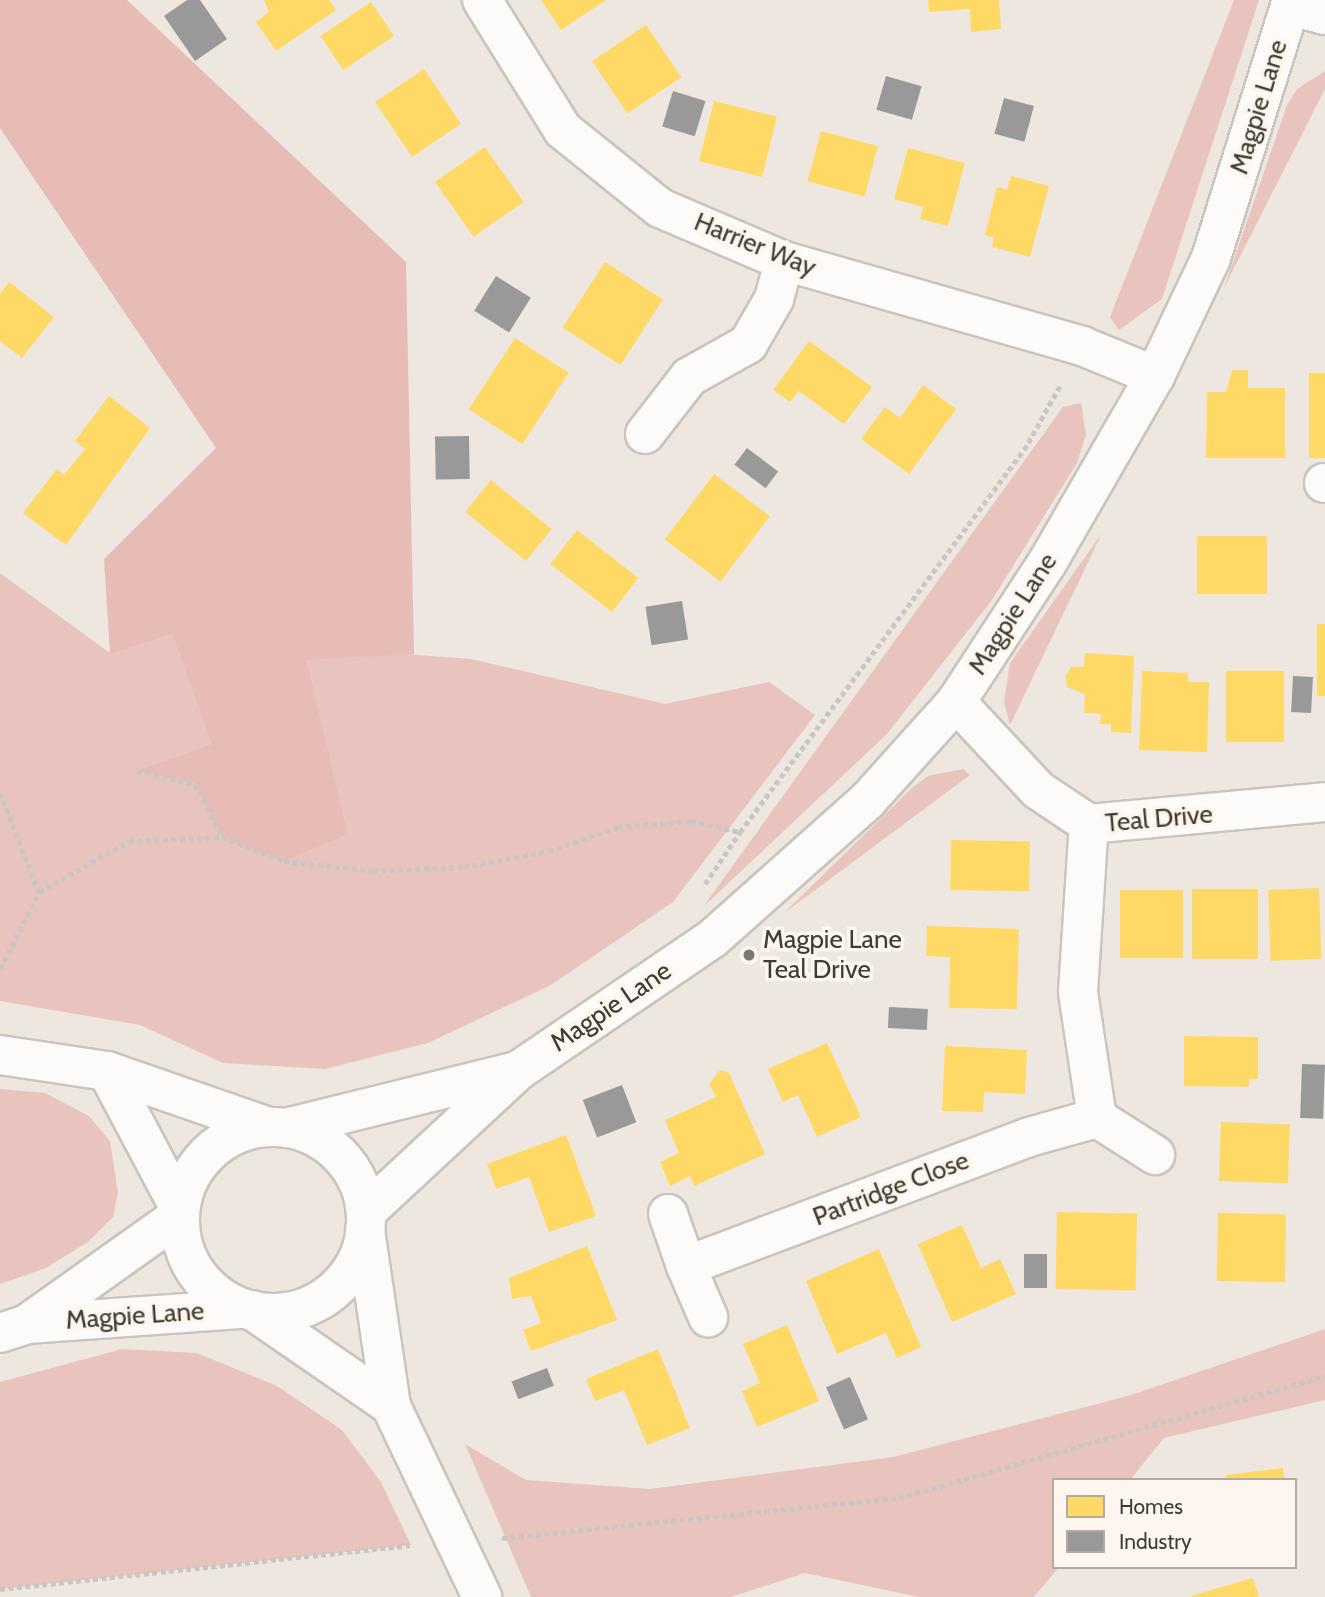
<!DOCTYPE html>
<html>
<head>
<meta charset="utf-8">
<style>
  body { margin:0 }
  #map { position:relative; width:1325px; height:1597px; overflow:hidden; background:#eee7e0; font-family:Cabin,sans-serif }
  div>[style] { position:absolute }
  [style*='--x'] { left:calc(var(--x)*1px); top:calc(var(--y)*1px); width:calc(var(--w)*1px); rotate:calc(var(--a)*1deg) }
  .green>* { inset:0; background:#e9c4bf }
  .forest>* { inset:0; background:#e7bbb6 }
  .homes>* { inset:0; background:#ffd966; transform-origin:0 0 }
  .industry>* { inset:0; background:#999; transform-origin:0 0 }
  .path>* { height:4.5px; margin-top:-2.25px; transform-origin:0; background:repeating-linear-gradient(90deg,#c9c6c4 0 5px,transparent 0 8.5px) }
  .roads { filter:drop-shadow(2px 0 #c9c4be) drop-shadow(-2px 0 #c9c4be) drop-shadow(0 2px #c9c4be) drop-shadow(0 -2px #c9c4be) }
  .minor>* { height:38px; margin:-19px; padding:0 19px; transform-origin:19px; border-radius:19px; background:#fcfbfa }
  .tertiary>* { height:38px; margin:-19px; padding:0 19px; transform-origin:19px; border-radius:19px; background:#fcfbfa }
  .tertiary>.ring { margin:-19px; padding:0; box-sizing:content-box; background:none; border:38px solid #fcfbfa; border-radius:50% }
  .dots>* { width:19px; height:19px; translate:-50% -50%; box-sizing:border-box; border:4px solid #fdf6ee; border-radius:50% }
  span { translate:-50% -50%; white-space:nowrap; text-align:center; line-height:1.15; -webkit-text-stroke:7px #fdf6ee; paint-order:stroke }
  .street-label { font-size:26px; color:#3f3b35 }
  .poi-label { font-size:26px; color:#3f3b35 }
  .left { translate:0 -50%; text-align:left }
  .legend { position:absolute; left:1052px; top:1478px; width:245px; height:91px; box-sizing:border-box; background:#fdf6ee; border:2px solid #b1aba4; margin:0; padding:9px 12px; list-style:none; font-size:21px; color:#3f3b35 }
  .legend li { display:flex; align-items:center; gap:14px; height:35px }
  .legend b { width:35px; border:2px solid #b1aba4 }
</style>
</head>
<body>
<div id="map">
  <div class="green">
    <div style="clip-path:polygon(1234px 0,1259px 0,1162px 299px,1119px 330px,1110px 317px)"></div>
    <div style="clip-path:polygon(1325px 71px,1325px 89px,1224px 288px,1287px 105px,1297px 89px)"></div>
    <div style="clip-path:polygon(1081px 403px,1086px 435px,1077px 463px,992px 600px,887px 734px,703px 907px,1063px 407px)"></div>
    <div style="clip-path:polygon(1102px 533px,1010px 725px,1004px 702px,1010px 663px)"></div>
    <div style="clip-path:polygon(0 573px,110px 653px,172px 634px,213px 744px,138px 771px,195px 784px,223px 837px,348px 834px,307px 660px,380px 652px,471px 659px,665px 704px,769px 682px,815px 715px,673px 902px,551px 985px,428px 1043px,325px 1069px,223px 1063px,140px 1025px,0 1001px)"></div>
    <div style="clip-path:polygon(963px 769px,970px 775px,783px 914px,913px 787px,928px 776px)"></div>
    <div style="clip-path:polygon(0 1089px,45px 1093px,89px 1116px,110px 1141px,118px 1193px,113px 1217px,88px 1242px,46px 1268px,0 1284px)"></div>
    <div style="clip-path:polygon(1325px 1329px,1325px 1400px,1164px 1438px,1130px 1480px,1054px 1480px,1059px 1567px,1034px 1597px,919px 1597px,805px 1573px,731px 1597px,531px 1597px,465px 1444px,526px 1480px,650px 1489px,893px 1457px,1128px 1396px)"></div>
    <div style="clip-path:polygon(122px 1349px,197px 1353px,277px 1386px,342px 1430px,381px 1482px,411px 1545px,0 1589px,0 1382px)"></div>
  </div>
  <div class="forest">
    <div style="clip-path:polygon(0 0,127px 0,406px 262px,414px 654px,307px 660px,348px 834px,284px 861px,222px 837px,195px 784px,137px 771px,212px 744px,172px 634px,110px 654px,104px 559px,216px 448px,0 128px)"></div>
  </div>
  <div class="homes">
    <div style="clip-path:polygon(264px 0,329px 0,336px 10px,276px 51px,256px 22px,269px 12px)"></div>
    <div style="clip-path:polygon(541px 0,606px 0,561px 30px)"></div>
    <div style="clip-path:polygon(928px 0,999px 0,1001px 29px,971px 32px,970px 9px,929px 12px)"></div>
    <div style="left:371px;top:2px;width:41px;height:61px;rotate:56deg"></div>
    <div style="left:646px;top:25px;width:63px;height:65px;rotate:56deg"></div>
    <div style="left:424px;top:69px;width:66px;height:59px;rotate:56deg"></div>
    <div style="left:714px;top:101px;width:65px;height:62px;rotate:14deg"></div>
    <div style="left:821px;top:131px;width:59px;height:52px;rotate:15deg"></div>
    <div style="left:485px;top:147px;width:67px;height:61px;rotate:55deg"></div>
    <div style="clip-path:polygon(908px 148px,965px 163px,948px 226px,920px 219px,923px 207px,894px 199px)"></div>
    <div style="clip-path:polygon(1011px 176px,1049px 186px,1030px 257px,992px 247px,994px 238px,985px 235px,997px 187px,1007px 190px)"></div>
    <div style="left:605px;top:262px;width:69px;height:78px;rotate:33deg"></div>
    <div style="clip-path:polygon(9px 282px,54px 317px,22px 358px,0 341px,0 294px)"></div>
    <div style="left:515px;top:338px;width:64px;height:85px;rotate:33deg"></div>
    <div style="clip-path:polygon(809px 341px,872px 387px,844px 424px,799px 391px,790px 402px,773px 390px)"></div>
    <div style="clip-path:polygon(1232px 370px,1248px 370px,1248px 388px,1285px 388px,1285px 458px,1206px 458px,1207px 392px,1226px 392px)"></div>
    <div style="left:1309px;top:373px;width:16px;height:85px"></div>
    <div style="clip-path:polygon(923px 385px,956px 409px,909px 474px,861px 439px,885px 407px,900px 418px)"></div>
    <div style="clip-path:polygon(109px 396px,150px 428px,66px 545px,23px 513px,57px 469px,64px 475px,85px 449px,75px 441px)"></div>
    <div style="left:714px;top:474px;width:70px;height:82px;rotate:37deg"></div>
    <div style="left:491px;top:480px;width:78px;height:41px;rotate:39deg"></div>
    <div style="left:577px;top:530px;width:78px;height:43px;rotate:38deg"></div>
    <div style="left:1197px;top:536px;width:70px;height:58px"></div>
    <div style="left:1317px;top:624px;width:8px;height:72px"></div>
    <div style="clip-path:polygon(1085px 653px,1134px 656px,1131px 733px,1111px 732px,1111px 724px,1100px 724px,1101px 714px,1084px 713px,1085px 694px,1067px 687px,1066px 675px,1071px 667px,1084px 667px)"></div>
    <div style="clip-path:polygon(1142px 671px,1188px 673px,1188px 682px,1209px 682px,1207px 752px,1139px 750px)"></div>
    <div style="left:1226px;top:671px;width:58px;height:71px"></div>
    <div style="left:951px;top:840px;width:79px;height:50px;rotate:1deg"></div>
    <div style="left:1319px;top:888px;width:71px;height:51px;rotate:88deg"></div>
    <div style="left:1192px;top:889px;width:66px;height:70px"></div>
    <div style="left:1120px;top:890px;width:63px;height:68px"></div>
    <div style="clip-path:polygon(927px 926px,1019px 929px,1017px 1009px,949px 1008px,950px 957px,926px 956px)"></div>
    <div style="clip-path:polygon(1184px 1036px,1258px 1037px,1258px 1079px,1249px 1079px,1249px 1087px,1184px 1086px)"></div>
    <div style="clip-path:polygon(827px 1043px,861px 1117px,817px 1137px,798px 1095px,783px 1102px,768px 1069px)"></div>
    <div style="clip-path:polygon(945px 1046px,1027px 1050px,1025px 1094px,984px 1092px,983px 1112px,942px 1111px)"></div>
    <div style="clip-path:polygon(720px 1070px,729px 1073px,765px 1154px,694px 1186px,690px 1176px,670px 1186px,660px 1162px,679px 1153px,665px 1120px,716px 1097px,709px 1084px)"></div>
    <div style="left:1221px;top:1122px;width:69px;height:59px;rotate:2deg"></div>
    <div style="clip-path:polygon(566px 1135px,596px 1216px,549px 1232px,529px 1177px,496px 1189px,487px 1164px)"></div>
    <div style="left:1057px;top:1212px;width:80px;height:77px;rotate:1deg"></div>
    <div style="left:1218px;top:1213px;width:68px;height:68px;rotate:1deg"></div>
    <div style="clip-path:polygon(962px 1225px,981px 1268px,1000px 1259px,1016px 1294px,952px 1322px,918px 1244px)"></div>
    <div style="clip-path:polygon(587px 1246px,617px 1320px,531px 1351px,523px 1330px,541px 1323px,531px 1296px,512px 1299px,509px 1278px)"></div>
    <div style="clip-path:polygon(879px 1249px,921px 1347px,897px 1358px,886px 1333px,837px 1354px,806px 1281px)"></div>
    <div style="clip-path:polygon(787px 1325px,819px 1401px,757px 1427px,742px 1391px,760px 1383px,743px 1344px)"></div>
    <div style="clip-path:polygon(658px 1349px,690px 1428px,647px 1445px,624px 1390px,595px 1401px,586px 1379px)"></div>
    <div style="clip-path:polygon(1283px 1468px,1284px 1480px,1227px 1480px,1226px 1475px)"></div>
    <div style="clip-path:polygon(1253px 1578px,1259px 1597px,1192px 1597px,1191px 1596px)"></div>
  </div>
  <div class="industry">
    <div style="clip-path:polygon(187px 0,200px 0,227px 39px,195px 61px,164px 16px)"></div>
    <div style="left:886px;top:76px;width:37px;height:35px;rotate:16deg"></div>
    <div style="left:673px;top:91px;width:34px;height:37px;rotate:17deg"></div>
    <div style="left:1004px;top:98px;width:31px;height:37px;rotate:15deg"></div>
    <div style="left:496px;top:276px;width:41px;height:41px;rotate:32deg"></div>
    <div style="left:469px;top:436px;width:43px;height:34px;rotate:89deg"></div>
    <div style="left:747px;top:448px;width:39px;height:21px;rotate:37deg"></div>
    <div style="left:682px;top:601px;width:39px;height:37px;rotate:81deg"></div>
    <div style="left:1293px;top:676px;width:20px;height:36px;rotate:3deg"></div>
    <div style="left:889px;top:1007px;width:39px;height:21px;rotate:3deg"></div>
    <div style="left:1302px;top:1064px;width:23px;height:54px;rotate:2deg"></div>
    <div style="left:622px;top:1085px;width:40px;height:42px;rotate:69deg"></div>
    <div style="left:1024px;top:1254px;width:23px;height:34px"></div>
    <div style="left:547px;top:1368px;width:19px;height:38px;rotate:69deg"></div>
    <div style="left:850px;top:1377px;width:46px;height:26px;rotate:67deg"></div>
  </div>
  <div class="path">
    <div style="--x:137;--y:771;--w:59;--a:12.6"></div>
    <div style="--x:195;--y:784;--w:59;--a:63"></div>
    <div style="--x:0;--y:793;--w:106;--a:68.5"></div>
    <div style="--x:705;--y:884;--w:63;--a:-56.1"></div>
    <div style="--x:0;--y:969;--w:86;--a:-63.1"></div>
    <div style="--x:39;--y:892;--w:103;--a:-29.5"></div>
    <div style="--x:129;--y:841;--w:93;--a:-2.5"></div>
    <div style="--x:222;--y:837;--w:66;--a:21.2"></div>
    <div style="--x:284;--y:861;--w:90;--a:6.4"></div>
    <div style="--x:373;--y:871;--w:91;--a:-2.5"></div>
    <div style="--x:464;--y:867;--w:86;--a:-10.7"></div>
    <div style="--x:549;--y:851;--w:73;--a:-19.2"></div>
    <div style="--x:618;--y:827;--w:73;--a:-4.7"></div>
    <div style="--x:691;--y:821;--w:50;--a:12.7"></div>
    <div style="--x:740;--y:832;--w:476;--a:-53.4"></div>
    <div style="--x:1024;--y:450;--w:76;--a:-60.7"></div>
    <div style="--x:502;--y:1538;--w:399;--a:-5.8"></div>
    <div style="--x:899;--y:1498;--w:443;--a:-16"></div>
    <div style="--x:0;--y:1589;--w:412;--a:-6.1"></div>
  </div>
  <div class="roads">
    <div class="minor">
      <div style="--x:482;--y:0;--w:153;--a:58.1"></div>
      <div style="--x:563;--y:130;--w:124;--a:38.8"></div>
      <div style="--x:660;--y:208;--w:135;--a:23.1"></div>
      <div style="--x:784;--y:261;--w:310;--a:15.9"></div>
      <div style="--x:1082;--y:346;--w:79;--a:22.3"></div>
      <div style="--x:1291;--y:6;--w:35;--a:15"></div>
      <div style="--x:645;--y:434;--w:72;--a:-52.3"></div>
      <div style="--x:689;--y:377;--w:68;--a:-29.2"></div>
      <div style="--x:748;--y:344;--w:52;--a:-60"></div>
      <div style="--x:774;--y:299;--w:39;--a:-75"></div>
      <div style="--x:1324;--y:483;--w:1;--a:0"></div>
      <div style="--x:956;--y:702;--w:120;--a:47"></div>
      <div style="--x:1038;--y:790;--w:61;--a:33.7"></div>
      <div style="--x:1089;--y:824;--w:237;--a:-5.3"></div>
      <div style="--x:0;--y:1055;--w:108;--a:8.5"></div>
      <div style="--x:107;--y:1071;--w:171;--a:19.1"></div>
      <div style="--x:107;--y:1071;--w:156;--a:62.1"></div>
      <div style="--x:1097;--y:1118;--w:69;--a:32.5"></div>
      <div style="--x:668;--y:1214;--w:55;--a:70.9"></div>
      <div style="--x:686;--y:1266;--w:366;--a:-20.6"></div>
      <div style="--x:1029;--y:1137;--w:71;--a:-15.6"></div>
      <div style="--x:1097;--y:1118;--w:127;--a:-98.6"></div>
      <div style="--x:1078;--y:992;--w:168;--a:-86.3"></div>
      <div style="--x:365;--y:1230;--w:178;--a:81.6"></div>
      <div style="--x:391;--y:1406;--w:212;--a:64.5"></div>
      <div style="--x:686;--y:1266;--w:56;--a:66.7"></div>
      <div style="--x:252;--y:1310;--w:169;--a:34.6"></div>
    </div>
    <div class="tertiary">
      <div class="ring" style="left:180px;top:1127px;width:148px;height:148px"></div>
      <div style="--x:286;--y:1128;--w:238;--a:-13.9"></div>
      <div style="--x:366;--y:1212;--w:209;--a:-42.9"></div>
      <div style="--x:519;--y:1070;--w:233;--a:-34.2"></div>
      <div style="--x:712;--y:939;--w:208;--a:-41.7"></div>
      <div style="--x:867;--y:801;--w:133;--a:-48"></div>
      <div style="--x:956;--y:702;--w:166;--a:-56.8"></div>
      <div style="--x:1047;--y:563;--w:216;--a:-60"></div>
      <div style="--x:1155;--y:376;--w:131;--a:-64.6"></div>
      <div style="--x:1211;--y:258;--w:270;--a:-72.6"></div>
      <div style="--x:27;--y:1324;--w:217;--a:-4"></div>
      <div style="--x:0;--y:1333;--w:28;--a:-18"></div>
      <div style="--x:27;--y:1324;--w:186;--a:-35.4"></div>
    </div>
  </div>
  <div class="dots">
    <div style="left:749px;top:955px;background:#7c7771"></div>
  </div>
  <div class="street-label">
    <span style="left:1259px;top:107px;rotate:-73deg">Magpie Lane</span>
    <span style="left:755px;top:245px;rotate:22deg">Harrier Way</span>
    <span style="left:1013px;top:614px;rotate:-57deg">Magpie Lane</span>
    <span style="left:1159px;top:819px;rotate:-5deg">Teal Drive</span>
    <span style="left:611px;top:1007px;rotate:-34deg">Magpie Lane</span>
    <span style="left:891px;top:1189px;rotate:-21deg">Partridge Close</span>
    <span style="left:135px;top:1316px;rotate:-4deg">Magpie Lane</span>
  </div>
  <div class="poi-label">
    <span class="left" style="left:763px;top:955px">Magpie Lane<br>Teal Drive</span>
  </div>
  <ul class="legend">
  <li><b style="height:19px;background:#ffd966"></b>Homes</li>
  <li><b style="height:19px;background:#999"></b>Industry</li>
  </ul>
</div>
</body>
</html>
